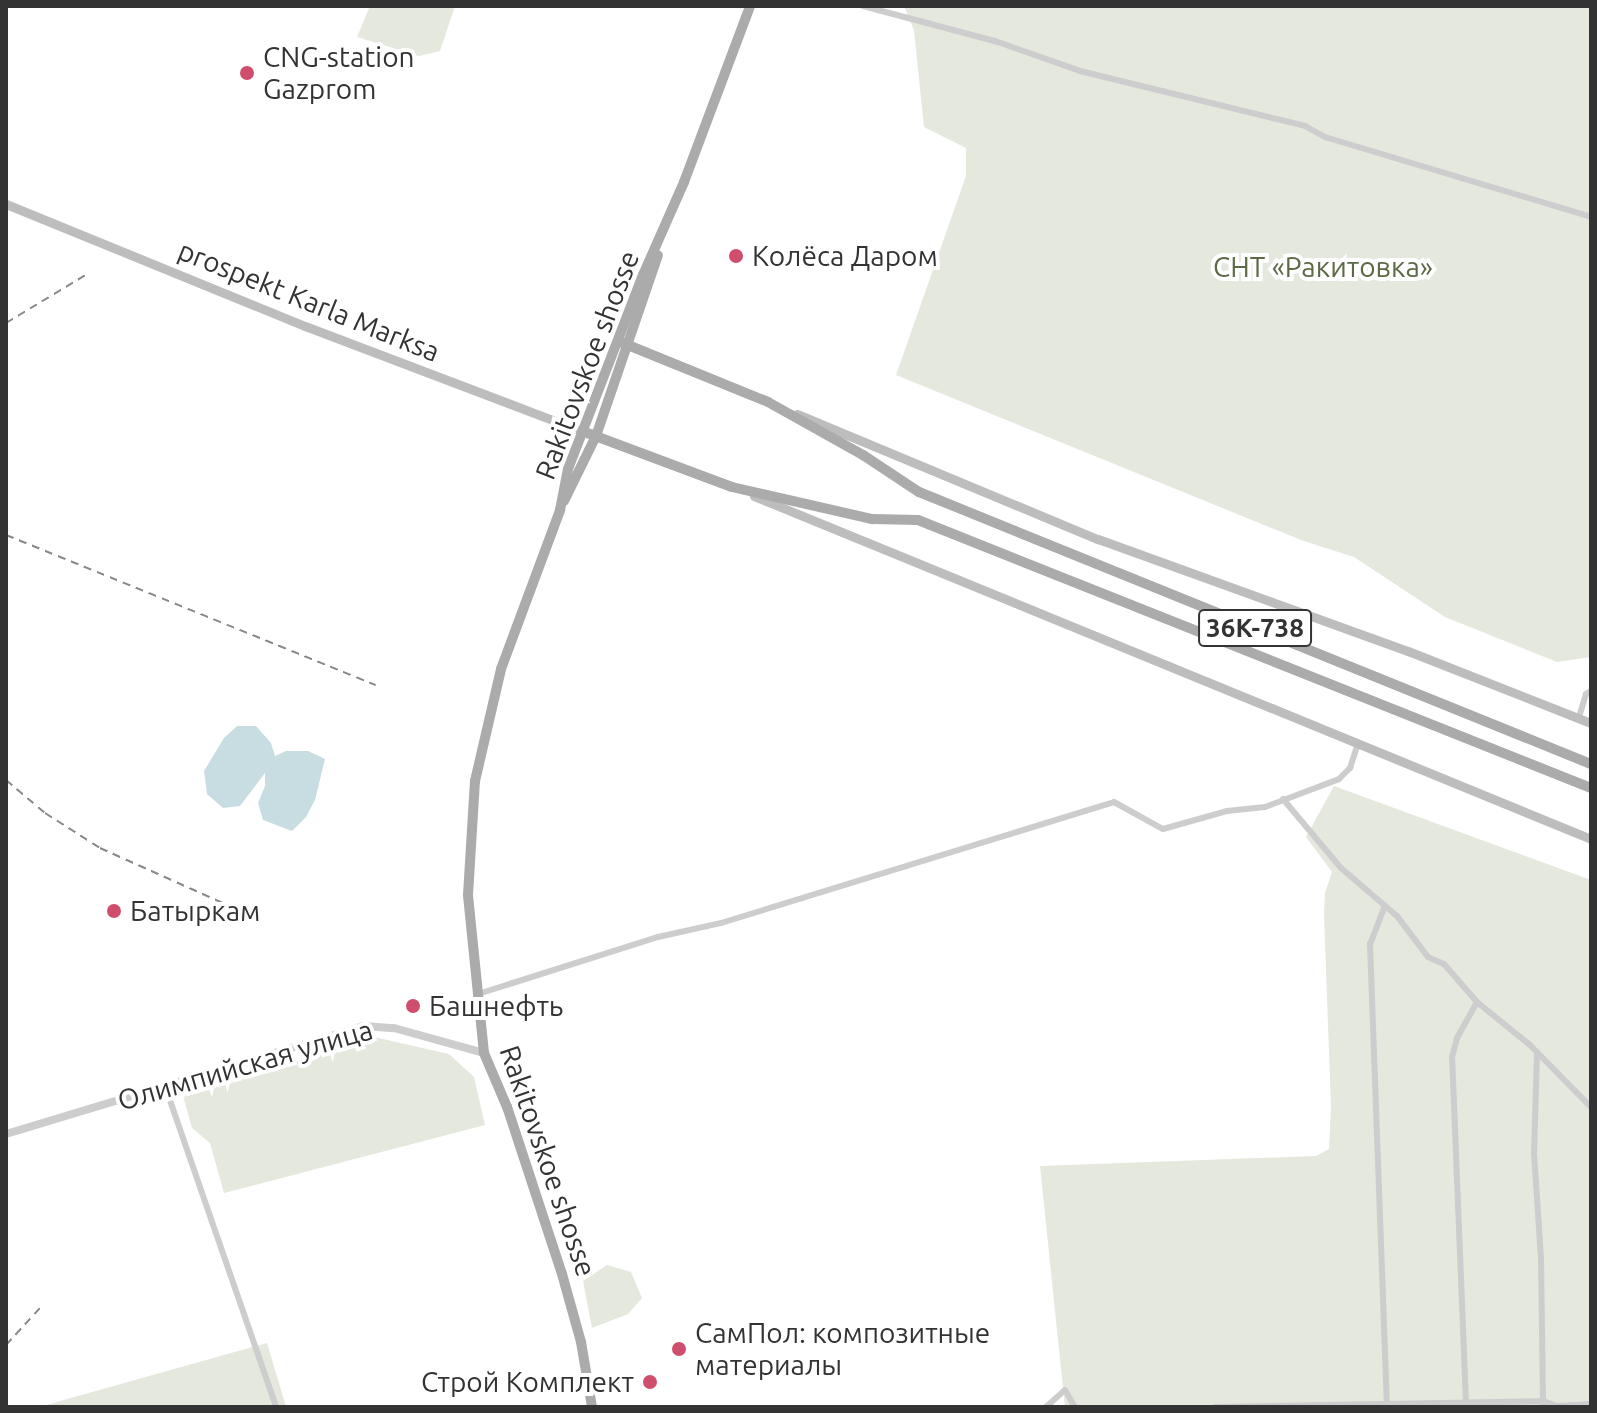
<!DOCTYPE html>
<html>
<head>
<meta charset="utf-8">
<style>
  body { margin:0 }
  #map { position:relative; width:1597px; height:1413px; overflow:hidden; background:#fff; font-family:Ubuntu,sans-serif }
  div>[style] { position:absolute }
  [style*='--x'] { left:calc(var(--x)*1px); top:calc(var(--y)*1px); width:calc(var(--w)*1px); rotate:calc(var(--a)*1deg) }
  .green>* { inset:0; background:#e4e8dd }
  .water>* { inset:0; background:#c8dde2 }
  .minor>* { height:6px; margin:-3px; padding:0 3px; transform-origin:3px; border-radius:3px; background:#cdcdcd }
  .tertiary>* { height:8px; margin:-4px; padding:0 4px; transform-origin:4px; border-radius:4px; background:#cdcdcd }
  .secondary>* { height:9px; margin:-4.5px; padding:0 4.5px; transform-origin:4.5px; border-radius:4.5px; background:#bdbdbd }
  .primary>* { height:10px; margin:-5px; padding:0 5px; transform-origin:5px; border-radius:5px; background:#ababab }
  .rail>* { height:2px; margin-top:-1px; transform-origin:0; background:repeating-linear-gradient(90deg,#888 0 8px,transparent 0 14px) }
  .dots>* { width:22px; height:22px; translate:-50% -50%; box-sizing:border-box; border:4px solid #fff; border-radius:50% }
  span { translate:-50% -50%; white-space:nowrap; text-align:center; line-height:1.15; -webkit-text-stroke:8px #fff; paint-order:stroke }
  .shield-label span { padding:2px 6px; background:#fff; border:2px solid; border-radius:6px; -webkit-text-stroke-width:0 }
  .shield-label { font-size:26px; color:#333; font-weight:700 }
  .poi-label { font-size:28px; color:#333 }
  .left { translate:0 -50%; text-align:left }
  .right { translate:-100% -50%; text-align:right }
  .park-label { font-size:28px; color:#5c6a45 }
  .street-label { font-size:28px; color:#333 }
  .frame { position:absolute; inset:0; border:8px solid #333; pointer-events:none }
</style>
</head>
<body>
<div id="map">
  <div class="green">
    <div style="clip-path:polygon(370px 6px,455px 6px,440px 51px,419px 56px,357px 37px)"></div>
    <div style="clip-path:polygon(904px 6px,1591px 6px,1591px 657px,1557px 662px,1445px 617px,1354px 557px,1301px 540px,896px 375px,966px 176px,966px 148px,924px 127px,914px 30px)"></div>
    <div style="clip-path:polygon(1334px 786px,1591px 880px,1591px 1407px,1065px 1407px,1040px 1166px,1316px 1156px,1329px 1149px,1331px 1107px,1324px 913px,1325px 893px,1332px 872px,1306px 837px)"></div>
    <div style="clip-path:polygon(374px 1037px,449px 1054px,474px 1077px,485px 1125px,224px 1193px,210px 1143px,192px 1128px,183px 1096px)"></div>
    <div style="clip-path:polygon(607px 1265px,631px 1272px,642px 1298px,628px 1314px,592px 1328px,583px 1281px)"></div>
    <div style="clip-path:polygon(267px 1343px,286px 1407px,46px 1407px,46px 1405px)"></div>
  </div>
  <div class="water">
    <div style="clip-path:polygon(237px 726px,256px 726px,271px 743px,275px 756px,286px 751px,308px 751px,325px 759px,315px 800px,306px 817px,292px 831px,263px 820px,258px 803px,265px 786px,265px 773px,240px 806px,223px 808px,207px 794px,204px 771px,224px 738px)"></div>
  </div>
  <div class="minor">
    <div style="--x:863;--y:6;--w:137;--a:14.9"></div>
    <div style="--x:995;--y:41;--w:90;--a:19.4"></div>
    <div style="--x:1080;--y:71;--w:232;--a:13.7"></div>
    <div style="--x:1305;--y:126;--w:23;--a:29"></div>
    <div style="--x:1325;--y:137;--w:278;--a:16.7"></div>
    <div style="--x:1579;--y:717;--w:24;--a:-73"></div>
    <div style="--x:1586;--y:694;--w:6;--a:-31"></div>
    <div style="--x:1283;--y:799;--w:90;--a:50"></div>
    <div style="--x:1341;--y:868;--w:74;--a:40.6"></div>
    <div style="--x:1397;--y:916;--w:51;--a:52.9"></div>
    <div style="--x:1428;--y:957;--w:17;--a:24"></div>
    <div style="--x:1444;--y:964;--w:50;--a:49"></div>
    <div style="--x:1477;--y:1002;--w:68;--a:39.1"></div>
    <div style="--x:1530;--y:1045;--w:87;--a:45.5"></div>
    <div style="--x:1384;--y:908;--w:39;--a:111"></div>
    <div style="--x:1370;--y:944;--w:459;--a:87.9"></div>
    <div style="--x:478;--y:994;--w:189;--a:-17.6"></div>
    <div style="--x:658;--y:937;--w:65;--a:-12.5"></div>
    <div style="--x:721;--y:923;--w:411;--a:-17.1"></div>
    <div style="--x:1114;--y:802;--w:56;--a:28.9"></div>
    <div style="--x:1163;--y:829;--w:66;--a:-15.7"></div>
    <div style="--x:1227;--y:811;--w:38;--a:-6"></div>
    <div style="--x:1265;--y:807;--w:79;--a:-20.7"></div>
    <div style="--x:1339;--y:779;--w:16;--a:-45"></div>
    <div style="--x:1350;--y:768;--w:26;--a:-72"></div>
    <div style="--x:1537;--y:1053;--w:100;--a:91.7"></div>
    <div style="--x:1534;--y:1153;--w:105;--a:86.2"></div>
    <div style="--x:1541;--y:1258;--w:149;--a:89.2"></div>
    <div style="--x:165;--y:1086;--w:340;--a:70.9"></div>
    <div style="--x:1065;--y:1390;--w:20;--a:60"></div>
    <div style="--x:1466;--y:1403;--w:346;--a:-92.3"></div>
    <div style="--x:1452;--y:1057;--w:20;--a:-75"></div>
    <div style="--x:1457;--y:1038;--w:41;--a:-60.9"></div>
    <div style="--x:1046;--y:1407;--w:25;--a:-42"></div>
    <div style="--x:1215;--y:1407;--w:328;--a:-1"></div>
    <div style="--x:1543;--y:1401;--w:15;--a:20"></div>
    <div style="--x:1557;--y:1406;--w:34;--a:-3"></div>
  </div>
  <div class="tertiary">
    <div style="--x:6;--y:1134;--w:373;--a:-16.8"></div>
    <div style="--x:363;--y:1026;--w:31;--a:4"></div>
    <div style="--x:394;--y:1028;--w:93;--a:15.5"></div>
  </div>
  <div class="secondary">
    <div style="--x:6;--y:204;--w:323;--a:22.2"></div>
    <div style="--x:305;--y:326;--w:296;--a:20.8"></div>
    <div style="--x:797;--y:414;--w:326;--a:22.6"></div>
    <div style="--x:1098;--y:539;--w:330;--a:19.9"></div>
    <div style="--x:1408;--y:651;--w:197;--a:21.5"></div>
    <div style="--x:754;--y:496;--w:905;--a:22.28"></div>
  </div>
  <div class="primary">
    <div style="--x:618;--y:341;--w:162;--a:22.1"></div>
    <div style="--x:768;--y:402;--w:109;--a:29.2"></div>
    <div style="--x:863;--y:455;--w:67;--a:33.5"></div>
    <div style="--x:919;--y:492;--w:725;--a:22.04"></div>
    <div style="--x:582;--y:431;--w:160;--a:20.5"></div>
    <div style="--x:732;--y:487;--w:144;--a:12.9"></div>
    <div style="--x:872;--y:519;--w:46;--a:1.2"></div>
    <div style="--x:918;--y:520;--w:724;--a:21.71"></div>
    <div style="--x:564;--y:501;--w:72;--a:-63.8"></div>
    <div style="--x:596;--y:436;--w:191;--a:-71.1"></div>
    <div style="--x:592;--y:1407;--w:66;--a:-99.6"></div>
    <div style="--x:581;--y:1342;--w:71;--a:-105.6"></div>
    <div style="--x:562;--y:1274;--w:176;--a:-108.2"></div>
    <div style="--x:507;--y:1107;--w:59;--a:-113.1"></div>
    <div style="--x:484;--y:1053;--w:159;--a:-95.8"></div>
    <div style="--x:468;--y:895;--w:114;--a:-86.5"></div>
    <div style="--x:475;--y:781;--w:115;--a:-76.9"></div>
    <div style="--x:501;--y:669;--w:170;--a:-69.6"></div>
    <div style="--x:560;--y:510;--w:42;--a:-79"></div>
    <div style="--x:568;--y:469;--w:208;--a:-68.9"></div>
    <div style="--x:643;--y:275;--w:102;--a:-66.2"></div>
    <div style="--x:684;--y:182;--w:188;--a:-69.4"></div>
  </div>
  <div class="rail">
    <div style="--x:6;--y:323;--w:97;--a:-31.1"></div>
    <div style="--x:6;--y:535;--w:399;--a:22.1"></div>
    <div style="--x:6;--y:780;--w:51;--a:40.2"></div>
    <div style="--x:45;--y:813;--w:65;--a:32.5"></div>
    <div style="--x:100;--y:848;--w:176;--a:24.1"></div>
    <div style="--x:6;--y:1345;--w:50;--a:-47.4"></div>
  </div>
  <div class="dots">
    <div style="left:247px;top:73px;background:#d04e6d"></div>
    <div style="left:736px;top:256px;background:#d04e6d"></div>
    <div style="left:114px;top:911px;background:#d04e6d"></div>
    <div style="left:413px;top:1006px;background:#d04e6d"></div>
    <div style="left:679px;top:1349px;background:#d04e6d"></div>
    <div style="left:650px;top:1382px;background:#d04e6d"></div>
  </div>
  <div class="shield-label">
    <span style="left:1255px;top:628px">36К-738</span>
  </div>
  <div class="poi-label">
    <span class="left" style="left:263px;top:73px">CNG-station<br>Gazprom</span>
    <span class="left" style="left:752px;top:256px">Колёса Даром</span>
    <span class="left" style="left:130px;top:911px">Батыркам</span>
    <span class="left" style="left:429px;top:1006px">Башнефть</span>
    <span class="left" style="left:695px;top:1349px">СамПол: композитные<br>материалы</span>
    <span class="right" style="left:634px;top:1382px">Строй Комплект</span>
  </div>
  <div class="park-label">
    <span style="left:1323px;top:267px">СНТ «Ракитовка»</span>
  </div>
  <div class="street-label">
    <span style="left:309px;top:301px;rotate:22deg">prospekt Karla Marksa</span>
    <span style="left:587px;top:365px;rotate:-69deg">Rakitovskoe shosse</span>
    <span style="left:245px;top:1065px;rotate:-16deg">Олимпийская улица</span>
    <span style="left:548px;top:1161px;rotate:71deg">Rakitovskoe shosse</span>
  </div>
  <div class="frame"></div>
</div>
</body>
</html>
